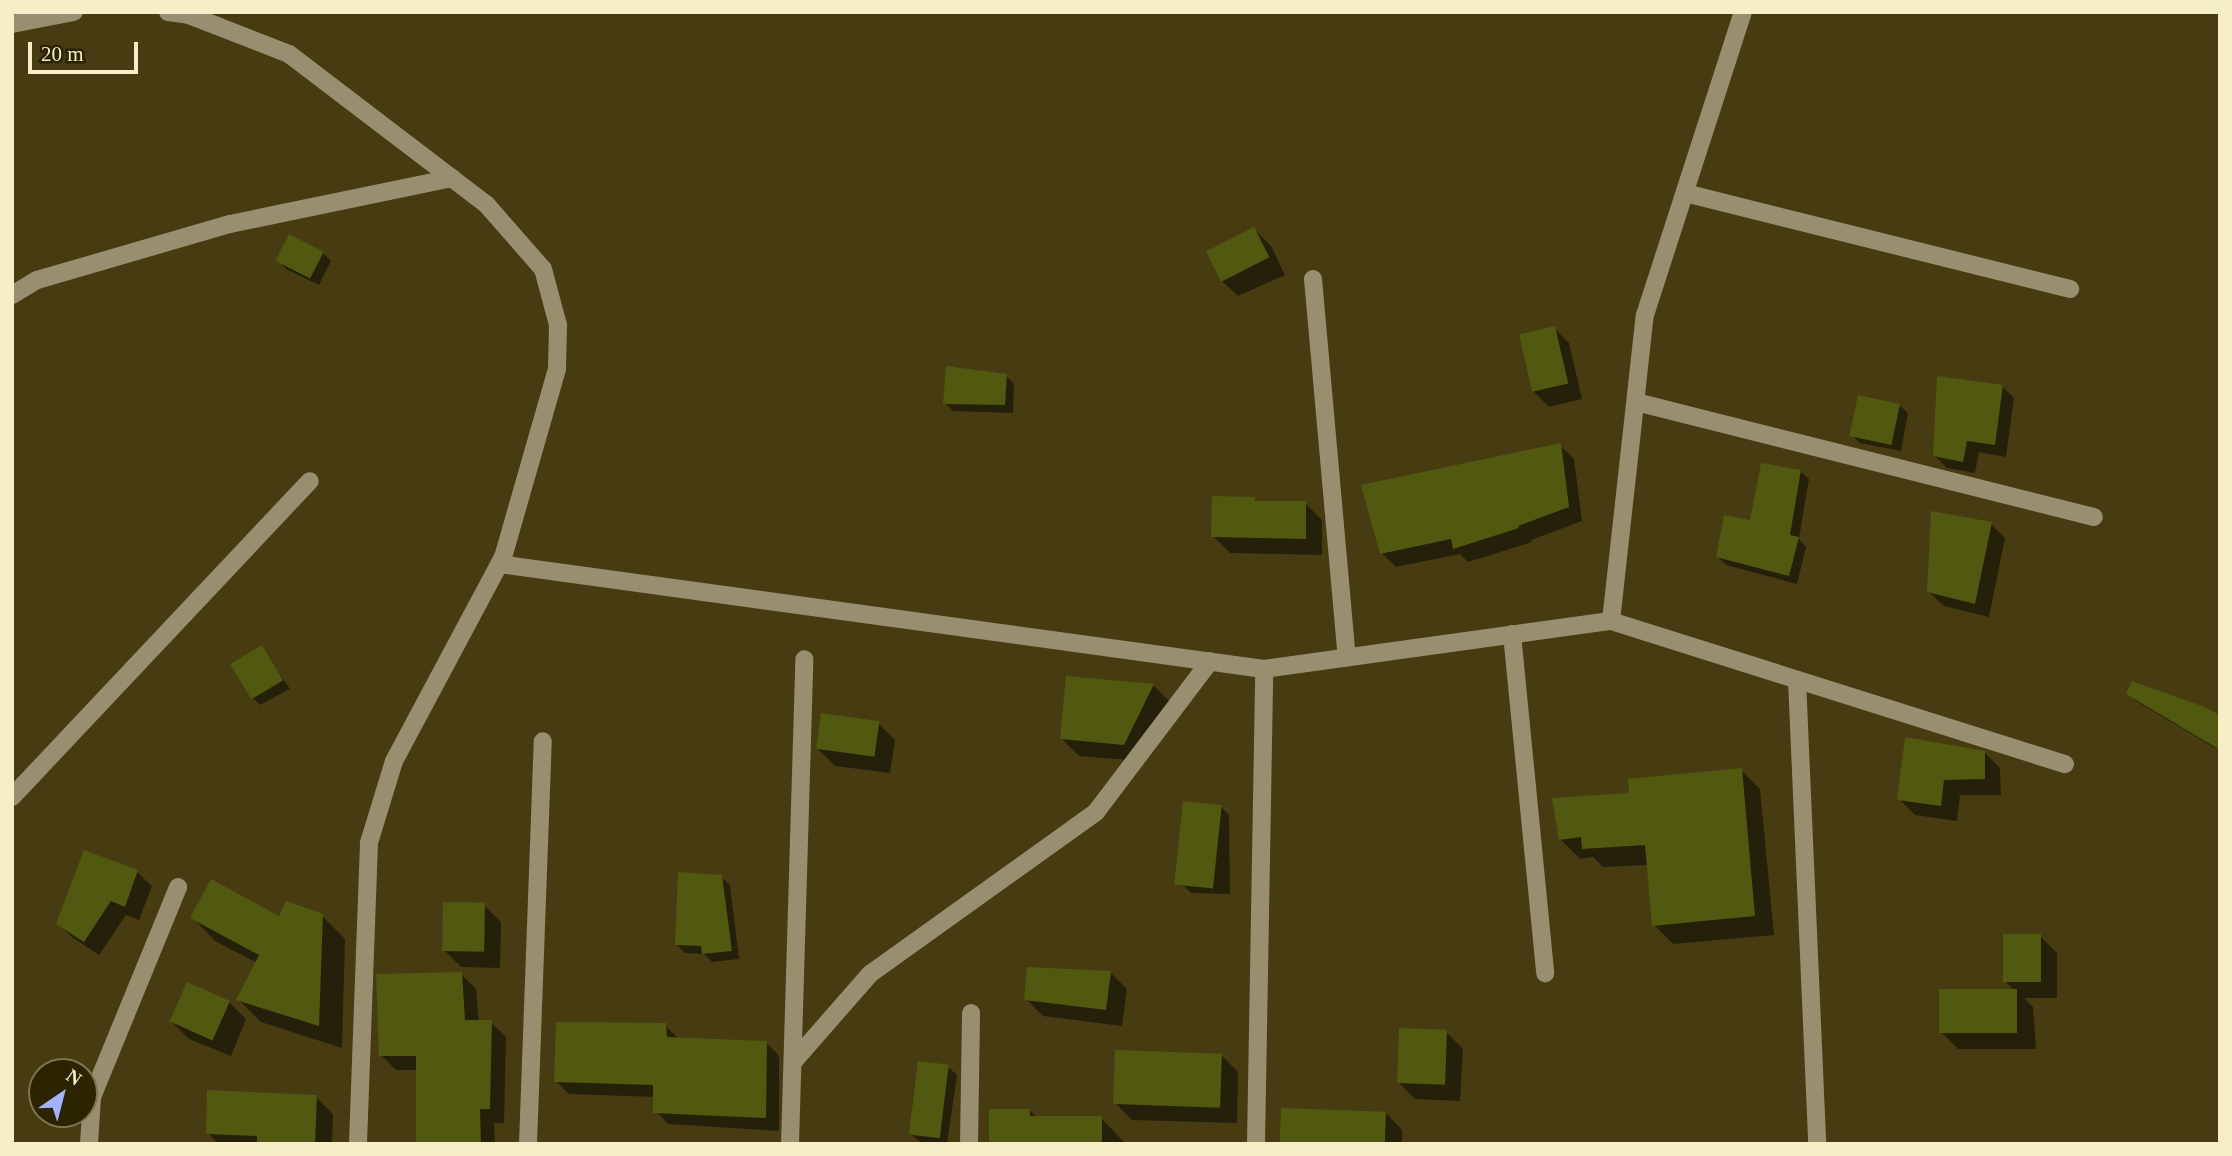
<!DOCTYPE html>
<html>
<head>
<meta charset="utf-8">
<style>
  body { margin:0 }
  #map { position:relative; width:2232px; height:1156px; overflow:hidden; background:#473c11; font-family:Georgia,serif }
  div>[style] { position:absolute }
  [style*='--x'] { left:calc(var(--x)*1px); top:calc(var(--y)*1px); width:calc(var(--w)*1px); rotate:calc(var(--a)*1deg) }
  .shadow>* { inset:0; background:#0007 }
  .building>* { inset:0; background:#515810; transform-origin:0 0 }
  .minor>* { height:18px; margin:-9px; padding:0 9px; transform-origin:9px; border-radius:9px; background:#978f6f }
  span { translate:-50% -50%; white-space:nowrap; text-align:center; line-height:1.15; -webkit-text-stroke:6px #2c2301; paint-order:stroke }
  .frame { position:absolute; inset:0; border:14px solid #f7edc6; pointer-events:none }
  .north { position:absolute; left:28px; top:1058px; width:70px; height:70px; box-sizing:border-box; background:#2c2301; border:2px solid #7d7450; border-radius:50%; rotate:35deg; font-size:19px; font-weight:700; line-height:28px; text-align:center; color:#f7edc6 }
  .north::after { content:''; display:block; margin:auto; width:24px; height:32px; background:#a3b2fd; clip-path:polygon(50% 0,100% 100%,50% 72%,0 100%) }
  .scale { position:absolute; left:28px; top:42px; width:110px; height:32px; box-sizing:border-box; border:4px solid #f7edc6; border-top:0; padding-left:9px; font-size:21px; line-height:24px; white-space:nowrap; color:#f7edc6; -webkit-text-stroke:5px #2c2301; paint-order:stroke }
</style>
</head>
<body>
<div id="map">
  <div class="shadow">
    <div style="clip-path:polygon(1254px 229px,1271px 246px,1285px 275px,1238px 296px,1221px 280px)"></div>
    <div style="clip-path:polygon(323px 253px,331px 261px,319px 285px,286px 269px,278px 260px)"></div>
    <div style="clip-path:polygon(1554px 328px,1569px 343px,1582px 399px,1549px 407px,1534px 392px)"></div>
    <div style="clip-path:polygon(1006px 376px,1014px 384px,1013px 413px,953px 411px,945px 403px)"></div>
    <div style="clip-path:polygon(2002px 386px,2014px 398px,2006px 457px,1979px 452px,1975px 473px,1947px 468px,1935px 456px)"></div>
    <div style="clip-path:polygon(1899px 405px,1908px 413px,1901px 451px,1860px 443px,1852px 435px)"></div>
    <div style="clip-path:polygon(1560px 445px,1574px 459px,1582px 521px,1531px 540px,1532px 542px,1468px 562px,1460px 554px,1396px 567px,1382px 553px)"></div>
    <div style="clip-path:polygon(1800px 471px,1809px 479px,1799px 539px,1806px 547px,1797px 584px,1726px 565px,1718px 557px)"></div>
    <div style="clip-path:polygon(1254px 499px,1258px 503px,1305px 503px,1322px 520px,1322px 555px,1230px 553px,1213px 536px)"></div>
    <div style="clip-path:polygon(1991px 524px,2005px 538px,1989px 617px,1944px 606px,1929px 592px)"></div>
    <div style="clip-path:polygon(262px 648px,290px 689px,260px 705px,252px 697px)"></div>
    <div style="clip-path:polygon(1067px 678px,1154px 686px,1170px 702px,1141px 761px,1079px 756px,1062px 739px)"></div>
    <div style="clip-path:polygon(2128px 693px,2220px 744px,2217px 749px,2136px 701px)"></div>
    <div style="clip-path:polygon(878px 723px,895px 740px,890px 773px,835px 766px,818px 749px)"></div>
    <div style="clip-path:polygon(1984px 752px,2000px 768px,2001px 795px,1960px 795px,1957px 821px,1915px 815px,1899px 799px)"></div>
    <div style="clip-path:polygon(1741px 770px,1760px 789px,1774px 935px,1673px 944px,1654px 925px,1648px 865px,1603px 867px,1593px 857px,1580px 859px,1560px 839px,1631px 794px)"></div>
    <div style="clip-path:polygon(1221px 807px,1229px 815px,1230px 894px,1191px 893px,1183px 885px)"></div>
    <div style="clip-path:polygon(85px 852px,137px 872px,152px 886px,139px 920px,126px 915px,99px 955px,73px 938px,58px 924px)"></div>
    <div style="clip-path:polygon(721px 877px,730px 885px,739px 959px,712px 962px,704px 954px,685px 953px,677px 945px)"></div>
    <div style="clip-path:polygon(484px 905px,501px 922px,500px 968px,461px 967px,444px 950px)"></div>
    <div style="clip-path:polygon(322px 916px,345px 939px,342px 1048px,261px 1022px,238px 999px,257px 963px,215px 941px,192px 917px)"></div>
    <div style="clip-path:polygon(2040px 936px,2057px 953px,2057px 998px,2024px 998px,2033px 1007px,2036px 1049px,1958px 1049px,1941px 1032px,2014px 990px,2005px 981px)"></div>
    <div style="clip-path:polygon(1110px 972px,1127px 989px,1122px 1026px,1043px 1016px,1026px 999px)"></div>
    <div style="clip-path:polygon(461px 974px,476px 989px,479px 1022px,491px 1022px,506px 1037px,504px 1123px,494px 1123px,495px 1144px,418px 1144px,417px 1070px,396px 1070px,381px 1055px)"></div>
    <div style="clip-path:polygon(229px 1002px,246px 1019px,231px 1056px,189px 1039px,172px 1022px)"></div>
    <div style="clip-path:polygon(665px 1025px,679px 1039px,766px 1042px,779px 1056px,779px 1131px,668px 1124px,655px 1110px,655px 1097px,569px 1094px,556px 1081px)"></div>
    <div style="clip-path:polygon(1446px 1032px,1463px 1049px,1460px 1101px,1415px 1099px,1398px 1082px)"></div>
    <div style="clip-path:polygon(1221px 1055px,1238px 1072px,1237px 1123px,1132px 1120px,1115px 1103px)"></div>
    <div style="clip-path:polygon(948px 1067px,957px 1075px,947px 1144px,920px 1142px,911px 1134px)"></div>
    <div style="clip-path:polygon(316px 1097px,333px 1114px,332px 1144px,218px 1144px,208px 1133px)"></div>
    <div style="clip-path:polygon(1029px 1110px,1037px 1118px,1101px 1118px,1126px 1144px,991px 1144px)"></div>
    <div style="clip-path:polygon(1386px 1113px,1402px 1130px,1402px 1144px,1283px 1144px)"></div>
  </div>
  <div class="building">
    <div style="left:1254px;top:227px;width:34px;height:54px;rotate:63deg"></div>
    <div style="left:289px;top:234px;width:39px;height:30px;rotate:27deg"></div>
    <div style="left:1555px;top:326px;width:59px;height:37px;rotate:77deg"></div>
    <div style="clip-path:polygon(946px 366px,1007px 374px,1005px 405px,943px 404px)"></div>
    <div style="clip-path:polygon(1937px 376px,2003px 385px,1995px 445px,1967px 441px,1963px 462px,1933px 456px)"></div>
    <div style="left:1858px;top:395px;width:43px;height:42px;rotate:12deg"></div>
    <div style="clip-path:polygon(1561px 443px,1569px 507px,1518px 526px,1519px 528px,1453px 549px,1451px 539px,1380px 554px,1361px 485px)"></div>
    <div style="clip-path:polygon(1761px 463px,1801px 470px,1790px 535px,1799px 537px,1789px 576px,1716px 557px,1724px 515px,1750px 520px)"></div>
    <div style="clip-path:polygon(1212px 496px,1255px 497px,1255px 501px,1306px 501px,1306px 539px,1211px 537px)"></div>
    <div style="clip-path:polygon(1931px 511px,1992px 522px,1975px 604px,1927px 592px)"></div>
    <div style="left:262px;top:645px;width:41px;height:37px;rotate:59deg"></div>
    <div style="clip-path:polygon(1066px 676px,1154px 684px,1124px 745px,1060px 739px)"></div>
    <div style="clip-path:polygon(2132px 681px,2202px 706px,2220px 715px,2220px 750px,2126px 694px)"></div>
    <div style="left:821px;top:713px;width:59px;height:36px;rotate:8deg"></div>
    <div style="clip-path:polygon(1905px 737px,1985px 751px,1985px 779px,1944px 780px,1941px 806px,1897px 800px)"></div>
    <div style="clip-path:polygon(1742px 768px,1755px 916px,1652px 926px,1645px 845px,1582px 849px,1581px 837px,1559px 840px,1552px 798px,1629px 793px,1628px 779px)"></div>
    <div style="left:1183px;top:801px;width:39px;height:84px;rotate:6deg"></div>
    <div style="clip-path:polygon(84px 850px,138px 870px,125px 907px,111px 901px,84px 942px,56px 924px)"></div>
    <div style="clip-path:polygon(678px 872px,722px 875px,732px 951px,702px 954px,701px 946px,675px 945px)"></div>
    <div style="clip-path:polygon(211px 879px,279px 916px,286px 901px,323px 914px,319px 1026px,236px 1000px,259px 955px,190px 918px)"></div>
    <div style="left:443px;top:902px;width:42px;height:49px;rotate:1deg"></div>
    <div style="left:2041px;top:934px;width:48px;height:38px;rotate:90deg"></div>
    <div style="clip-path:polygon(1027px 967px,1111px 971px,1106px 1010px,1024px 1000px)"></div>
    <div style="clip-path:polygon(462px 972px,465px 1020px,492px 1020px,490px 1109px,480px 1109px,481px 1144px,416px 1144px,416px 1056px,379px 1056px,376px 974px)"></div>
    <div style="left:187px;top:982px;width:47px;height:43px;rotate:24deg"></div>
    <div style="left:1939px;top:989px;width:78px;height:44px"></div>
    <div style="clip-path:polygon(556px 1022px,666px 1023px,667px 1037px,767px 1041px,766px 1118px,653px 1113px,653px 1085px,554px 1082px)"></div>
    <div style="left:1399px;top:1028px;width:48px;height:55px;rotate:2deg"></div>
    <div style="left:1115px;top:1050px;width:107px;height:54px;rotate:2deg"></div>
    <div style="left:918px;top:1061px;width:31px;height:74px;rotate:7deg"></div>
    <div style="clip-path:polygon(207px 1090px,317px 1095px,315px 1144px,257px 1144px,257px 1136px,206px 1134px)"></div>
    <div style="left:1281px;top:1108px;width:105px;height:36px;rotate:2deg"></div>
    <div style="clip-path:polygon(989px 1109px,1030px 1109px,1030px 1116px,1102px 1116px,1102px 1144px,989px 1144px)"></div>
  </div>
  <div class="minor">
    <div style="--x:168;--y:12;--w:21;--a:8"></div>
    <div style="--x:189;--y:15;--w:107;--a:21.3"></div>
    <div style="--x:289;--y:54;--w:248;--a:37.3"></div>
    <div style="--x:486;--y:204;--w:86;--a:48.8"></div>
    <div style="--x:543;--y:269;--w:58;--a:75"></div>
    <div style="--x:558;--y:325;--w:44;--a:91.3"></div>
    <div style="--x:557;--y:369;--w:196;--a:106"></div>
    <div style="--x:503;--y:557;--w:231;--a:118.1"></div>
    <div style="--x:394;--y:761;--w:86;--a:107"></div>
    <div style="--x:369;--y:843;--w:301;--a:92.1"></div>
    <div style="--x:12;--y:24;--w:63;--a:-11"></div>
    <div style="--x:1685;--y:193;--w:397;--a:14"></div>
    <div style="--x:1313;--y:279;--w:380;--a:84.9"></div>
    <div style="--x:12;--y:295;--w:29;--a:-31"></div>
    <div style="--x:37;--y:280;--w:201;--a:-16.2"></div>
    <div style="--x:230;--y:224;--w:227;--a:-11.7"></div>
    <div style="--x:1636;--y:402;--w:472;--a:14.1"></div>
    <div style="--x:499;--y:564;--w:772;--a:7.82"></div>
    <div style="--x:1264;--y:669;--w:350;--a:-7.9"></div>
    <div style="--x:1611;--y:621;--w:476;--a:17.5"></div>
    <div style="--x:1611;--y:621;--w:308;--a:-83.7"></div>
    <div style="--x:1645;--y:315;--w:318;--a:-72.1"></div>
    <div style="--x:1512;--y:634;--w:341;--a:84.4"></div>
    <div style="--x:1797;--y:680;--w:464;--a:87.5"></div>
    <div style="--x:12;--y:797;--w:434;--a:-46.7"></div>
    <div style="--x:793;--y:1062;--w:117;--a:-48.8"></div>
    <div style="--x:870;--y:974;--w:278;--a:-35.6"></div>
    <div style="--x:1096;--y:812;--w:189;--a:-52.9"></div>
    <div style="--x:89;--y:1144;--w:47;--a:-86.3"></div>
    <div style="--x:92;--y:1097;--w:227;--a:-67.7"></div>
    <div style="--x:528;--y:1144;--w:403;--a:-87.9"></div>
    <div style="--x:790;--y:1144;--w:485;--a:-88.3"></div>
    <div style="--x:969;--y:1144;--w:131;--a:-89.1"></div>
    <div style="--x:1256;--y:1144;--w:475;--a:-89"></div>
  </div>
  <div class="frame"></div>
  <div class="north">N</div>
  <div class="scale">20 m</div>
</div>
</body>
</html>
